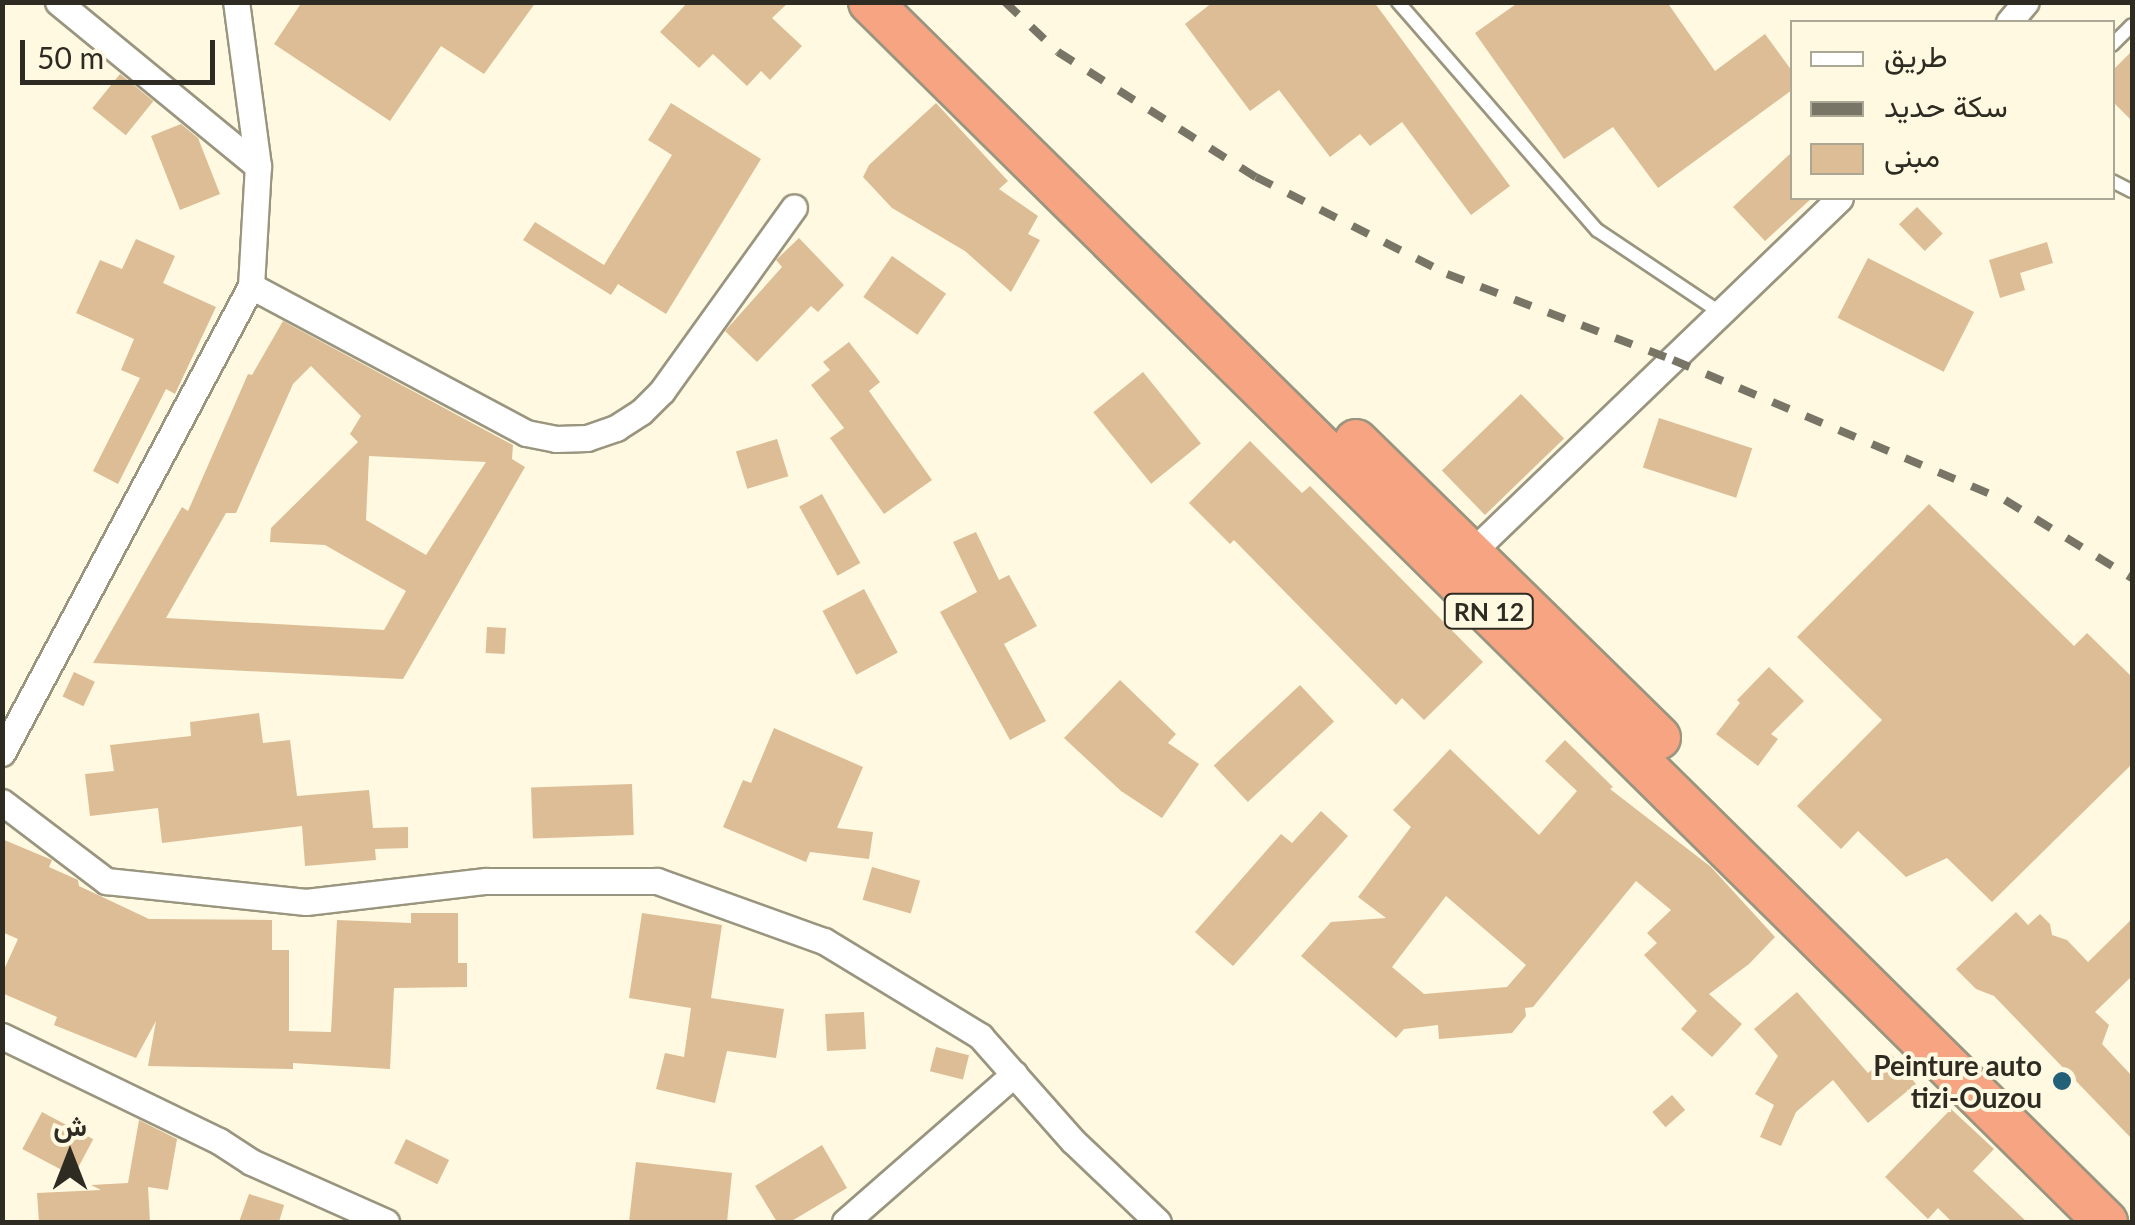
<!DOCTYPE html>
<html>
<head>
<meta charset="utf-8">
<style>
  body { margin:0 }
  #map { position:relative; width:2135px; height:1225px; overflow:hidden; background:#fff9e1; font-family:Lato,Vazirmatn,sans-serif }
  div>[style] { position:absolute }
  [style*='--x'] { left:calc(var(--x)*1px); top:calc(var(--y)*1px); width:calc(var(--w)*1px); rotate:calc(var(--a)*1deg) }
  .building>* { inset:0; background:#dcbd95; transform-origin:0 0 }
  .roads { filter:drop-shadow(2px 0 #9a957f) drop-shadow(-2px 0 #9a957f) drop-shadow(0 2px #9a957f) drop-shadow(0 -2px #9a957f) }
  .service>* { height:12px; margin:-6px; padding:0 6px; transform-origin:6px; border-radius:6px; background:#fff }
  .minor>* { height:25px; margin:-12.5px; padding:0 12.5px; transform-origin:12.5px; border-radius:12.5px; background:#fff }
  .trunk>* { height:42px; margin:-21px; padding:0 21px; transform-origin:21px; border-radius:21px; background:#f7a483 }
  .rail>* { height:8px; margin-top:-4px; transform-origin:0; background:repeating-linear-gradient(90deg,#787566 0 18px,transparent 0 36px) }
  .dots>* { width:28px; height:28px; translate:-50% -50%; box-sizing:border-box; border:5px solid #fff9e1; border-radius:50% }
  span { translate:-50% -50%; white-space:nowrap; text-align:center; line-height:1.15; -webkit-text-stroke:8px #fff9e1; paint-order:stroke }
  .shield-label span { padding:2px 8px; background:#fff9e1; border:2px solid; border-radius:8px; -webkit-text-stroke-width:0 }
  .shield-label { font-size:25px; color:#2d2b22; font-weight:700 }
  .poi-label { font-size:28px; color:#2d2b22; font-weight:700 }
  .right { translate:-100% -50%; text-align:right }
  .frame { position:absolute; inset:0; border:5px solid #2d2b22; pointer-events:none }
  .legend { position:absolute; left:1790px; top:20px; width:325px; height:180px; box-sizing:border-box; background:#fff9e1; border:2px solid #aba795; margin:0; padding:12px 18px; list-style:none; font-size:30px; color:#2d2b22 }
  .legend li { display:flex; align-items:center; gap:20px; height:50px }
  .legend b { width:50px; border:2px solid #aba795 }
  .north { position:absolute; left:20px; top:1105px; width:100px; height:100px; -webkit-text-stroke:8px #fff9e1; paint-order:stroke; rotate:0deg; font-size:28px; font-weight:700; line-height:40px; text-align:center; color:#2d2b22 }
  .north::after { content:''; display:block; margin:auto; width:35px; height:45px; background:#2d2b22; clip-path:polygon(50% 0,100% 100%,50% 72%,0 100%) }
  .scale { position:absolute; left:20px; top:40px; width:195px; height:45px; box-sizing:border-box; border:5px solid #2d2b22; border-top:0; padding-left:12px; font-size:30px; line-height:35px; white-space:nowrap; color:#2d2b22; -webkit-text-stroke:8px #fff9e1; paint-order:stroke }
</style>
</head>
<body>
<div id="map">
  <div class="building">
    <div style="clip-path:polygon(302px 2px,536px 2px,484px 74px,441px 46px,390px 121px,274px 44px)"></div>
    <div style="clip-path:polygon(688px 2px,789px 2px,772px 18px,802px 46px,770px 80px,761px 71px,747px 86px,713px 54px,699px 68px,660px 32px)"></div>
    <div style="clip-path:polygon(1213px 2px,1374px 2px,1510px 186px,1471px 215px,1402px 122px,1370px 146px,1360px 134px,1330px 157px,1279px 90px,1250px 111px,1185px 24px)"></div>
    <div style="clip-path:polygon(1519px 2px,1667px 2px,1715px 71px,1765px 34px,1792px 71px,1792px 90px,1658px 188px,1613px 127px,1564px 159px,1475px 33px)"></div>
    <div style="clip-path:polygon(2132px 51px,2132px 121px,2112px 101px,2112px 71px)"></div>
    <div style="left:120px;top:74px;width:43px;height:44px;rotate:39deg"></div>
    <div style="clip-path:polygon(671px 103px,761px 159px,666px 314px,618px 284px,611px 295px,523px 240px,535px 222px,604px 265px,672px 155px,648px 140px)"></div>
    <div style="clip-path:polygon(936px 103px,1008px 181px,999px 189px,1038px 216px,1028px 234px,1040px 240px,1011px 292px,965px 251px,892px 208px,863px 177px,869px 165px)"></div>
    <div style="clip-path:polygon(181px 124px,198px 138px,220px 194px,180px 210px,151px 136px)"></div>
    <div style="clip-path:polygon(1792px 152px,1792px 198px,1812px 198px,1765px 241px,1733px 207px)"></div>
    <div style="left:1917px;top:207px;width:37px;height:25px;rotate:46deg"></div>
    <div style="clip-path:polygon(799px 238px,844px 285px,818px 312px,811px 306px,757px 362px,725px 331px,782px 267px,776px 260px)"></div>
    <div style="clip-path:polygon(136px 239px,175px 256px,163px 283px,216px 307px,175px 394px,166px 389px,118px 484px,93px 471px,140px 378px,121px 370px,134px 339px,76px 313px,100px 260px,122px 269px)"></div>
    <div style="clip-path:polygon(2047px 242px,2053px 263px,2020px 273px,2025px 290px,2000px 298px,1989px 260px)"></div>
    <div style="left:892px;top:256px;width:66px;height:50px;rotate:35deg"></div>
    <div style="left:1868px;top:258px;width:119px;height:67px;rotate:27deg"></div>
    <div style="clip-path:polygon(evenodd,283px 321px,513px 445px,512px 459px,525px 467px,403px 679px,93px 663px,182px 507px,188px 511px,248px 374px,252px 375px,283px 321px,311px 366px,361px 416px,350px 434px,358px 442px,271px 528px,270px 542px,325px 545px,406px 591px,384px 630px,166px 618px,226px 513px,236px 513px,293px 384px,311px 366px,283px 321px,369px 456px,486px 462px,426px 555px,366px 520px,369px 456px)"></div>
    <div style="clip-path:polygon(849px 342px,880px 382px,869px 391px,932px 480px,884px 514px,830px 438px,844px 428px,811px 385px,830px 370px,823px 362px)"></div>
    <div style="left:1143px;top:372px;width:92px;height:64px;rotate:51deg"></div>
    <div style="left:1521px;top:394px;width:62px;height:110px;rotate:46deg"></div>
    <div style="left:1659px;top:418px;width:98px;height:52px;rotate:18deg"></div>
    <div style="left:777px;top:439px;width:39px;height:43px;rotate:73deg"></div>
    <div style="clip-path:polygon(1250px 441px,1302px 493px,1310px 486px,1483px 662px,1424px 720px,1402px 698px,1396px 705px,1234px 540px,1230px 544px,1189px 503px)"></div>
    <div style="left:822px;top:494px;width:79px;height:26px;rotate:61deg"></div>
    <div style="clip-path:polygon(1929px 504px,2074px 646px,2087px 633px,2132px 677px,2132px 764px,1992px 902px,1947px 858px,1906px 877px,1858px 831px,1841px 849px,1797px 806px,1882px 720px,1797px 637px)"></div>
    <div style="clip-path:polygon(976px 532px,999px 580px,1009px 575px,1037px 626px,1004px 644px,1046px 721px,1010px 740px,940px 612px,977px 592px,953px 542px)"></div>
    <div style="left:864px;top:589px;width:72px;height:47px;rotate:62deg"></div>
    <div style="left:487px;top:627px;width:19px;height:26px;rotate:3deg"></div>
    <div style="clip-path:polygon(1769px 667px,1804px 701px,1771px 734px,1778px 739px,1758px 766px,1716px 734px,1740px 703px,1737px 700px)"></div>
    <div style="left:74px;top:672px;width:23px;height:27px;rotate:25deg"></div>
    <div style="clip-path:polygon(1120px 680px,1176px 734px,1168px 743px,1199px 764px,1162px 818px,1121px 791px,1064px 738px)"></div>
    <div style="left:1300px;top:685px;width:50px;height:118px;rotate:47deg"></div>
    <div style="clip-path:polygon(259px 713px,263px 743px,290px 740px,297px 796px,369px 790px,373px 828px,408px 827px,408px 848px,375px 849px,376px 860px,305px 866px,302px 826px,162px 843px,158px 808px,90px 816px,85px 774px,114px 771px,110px 745px,191px 736px,190px 722px)"></div>
    <div style="clip-path:polygon(774px 728px,863px 767px,837px 828px,873px 832px,869px 859px,810px 852px,806px 862px,723px 827px,743px 780px,751px 783px)"></div>
    <div style="clip-path:polygon(evenodd,1565px 740px,1613px 787px,1610px 789px,1711px 867px,1775px 937px,1749px 964px,1709px 994px,1742px 1024px,1712px 1057px,1681px 1029px,1697px 1011px,1644px 955px,1657px 943px,1647px 933px,1671px 910px,1636px 881px,1533px 1007px,1525px 1008px,1526px 1016px,1512px 1033px,1439px 1039px,1438px 1025px,1404px 1029px,1396px 1038px,1301px 956px,1331px 922px,1386px 918px,1358px 897px,1411px 827px,1393px 810px,1450px 749px,1539px 835px,1577px 791px,1545px 761px,1565px 740px,1446px 896px,1526px 965px,1507px 987px,1424px 994px,1392px 967px,1446px 896px)"></div>
    <div style="left:632px;top:784px;width:51px;height:101px;rotate:88deg"></div>
    <div style="clip-path:polygon(1321px 811px,1348px 836px,1233px 966px,1195px 932px,1281px 834px,1292px 843px)"></div>
    <div style="clip-path:polygon(2px 839px,52px 860px,49px 867px,78px 880px,79px 886px,149px 919px,272px 920px,272px 950px,289px 950px,289px 1031px,331px 1032px,337px 920px,411px 923px,411px 913px,458px 913px,458px 963px,467px 963px,467px 987px,394px 988px,390px 1069px,293px 1063px,293px 1069px,148px 1066px,156px 1021px,136px 1058px,54px 1025px,57px 1017px,2px 993px,2px 974px,18px 939px,2px 932px)"></div>
    <div style="left:872px;top:867px;width:50px;height:34px;rotate:16deg"></div>
    <div style="clip-path:polygon(2016px 912px,2028px 925px,2040px 914px,2050px 924px,2052px 935px,2067px 940px,2088px 962px,2132px 919px,2132px 976px,2095px 1012px,2109px 1025px,2102px 1044px,2132px 1076px,2132px 1139px,1994px 996px,1976px 989px,1956px 969px)"></div>
    <div style="clip-path:polygon(642px 913px,722px 925px,711px 998px,784px 1009px,776px 1058px,727px 1051px,715px 1103px,656px 1089px,665px 1053px,684px 1057px,691px 1008px,629px 998px)"></div>
    <div style="clip-path:polygon(1797px 992px,1868px 1073px,1891px 1054px,1916px 1084px,1868px 1123px,1833px 1080px,1796px 1112px,1781px 1146px,1760px 1137px,1774px 1105px,1755px 1094px,1778px 1056px,1754px 1029px)"></div>
    <div style="left:864px;top:1012px;width:37px;height:39px;rotate:87deg"></div>
    <div style="left:936px;top:1047px;width:34px;height:25px;rotate:14deg"></div>
    <div style="left:1672px;top:1095px;width:20px;height:26px;rotate:49deg"></div>
    <div style="clip-path:polygon(1951px 1109px,1994px 1149px,1973px 1171px,2027px 1222px,1952px 1222px,1938px 1208px,1928px 1219px,1885px 1177px)"></div>
    <div style="left:42px;top:1112px;width:58px;height:42px;rotate:28deg"></div>
    <div style="clip-path:polygon(139px 1120px,177px 1139px,168px 1190px,148px 1187px,150px 1222px,39px 1222px,37px 1193px,101px 1190px,91px 1185px,128px 1183px)"></div>
    <div style="left:406px;top:1139px;width:48px;height:27px;rotate:26deg"></div>
    <div style="clip-path:polygon(822px 1145px,847px 1188px,790px 1222px,777px 1222px,755px 1186px)"></div>
    <div style="clip-path:polygon(636px 1162px,732px 1173px,727px 1222px,629px 1222px)"></div>
    <div style="clip-path:polygon(249px 1194px,284px 1205px,279px 1222px,239px 1222px)"></div>
  </div>
  <div class="roads">
    <div class="service">
      <div style="--x:1398;--y:2;--w:303;--a:48.9"></div>
      <div style="--x:1597;--y:230;--w:146;--a:33.8"></div>
      <div style="--x:2112;--y:45;--w:28;--a:-45"></div>
      <div style="--x:2112;--y:181;--w:22;--a:27"></div>
    </div>
    <div class="minor">
      <div style="--x:58;--y:2;--w:259;--a:39.4"></div>
      <div style="--x:2009;--y:22;--w:26;--a:-50"></div>
      <div style="--x:251;--y:286;--w:312;--a:28.1"></div>
      <div style="--x:526;--y:433;--w:31;--a:11"></div>
      <div style="--x:556;--y:439;--w:31;--a:-2"></div>
      <div style="--x:587;--y:438;--w:31;--a:-19"></div>
      <div style="--x:616;--y:428;--w:30;--a:-33"></div>
      <div style="--x:641;--y:412;--w:30;--a:-45"></div>
      <div style="--x:662;--y:391;--w:226;--a:-54.3"></div>
      <div style="--x:1473;--y:551;--w:509;--a:-43.89"></div>
      <div style="--x:2;--y:753;--w:529;--a:-61.93"></div>
      <div style="--x:251;--y:286;--w:120;--a:-86.7"></div>
      <div style="--x:258;--y:166;--w:165;--a:-97.6"></div>
      <div style="--x:2;--y:802;--w:131;--a:37.2"></div>
      <div style="--x:106;--y:881;--w:201;--a:6"></div>
      <div style="--x:306;--y:902;--w:181;--a:-6.7"></div>
      <div style="--x:486;--y:881;--w:171;--a:0"></div>
      <div style="--x:657;--y:881;--w:177;--a:19.8"></div>
      <div style="--x:824;--y:941;--w:183;--a:31.3"></div>
      <div style="--x:980;--y:1036;--w:140;--a:48.5"></div>
      <div style="--x:1073;--y:1141;--w:117;--a:43.6"></div>
      <div style="--x:2;--y:1036;--w:241;--a:25.8"></div>
      <div style="--x:219;--y:1141;--w:38;--a:33"></div>
      <div style="--x:251;--y:1162;--w:148;--a:24"></div>
      <div style="--x:845;--y:1222;--w:225;--a:-41.2"></div>
    </div>
    <div class="trunk">
      <div style="--x:870;--y:2;--w:1737;--a:44.63"></div>
      <div style="--x:1356;--y:441;--w:424;--a:44.4"></div>
    </div>
  </div>
  <div class="rail">
    <div style="--x:1005;--y:2;--w:73;--a:43.3"></div>
    <div style="--x:1058;--y:52;--w:234;--a:32.3"></div>
    <div style="--x:1256;--y:177;--w:214;--a:26.9"></div>
    <div style="--x:1447;--y:274;--w:242;--a:20.8"></div>
    <div style="--x:1673;--y:360;--w:360;--a:22.9"></div>
    <div style="--x:2005;--y:500;--w:149;--a:31.6"></div>
  </div>
  <div class="dots">
    <div style="left:2062px;top:1081px;background:#236178"></div>
  </div>
  <div class="shield-label">
    <span style="left:1489px;top:611px">RN 12</span>
  </div>
  <div class="poi-label">
    <span class="right" style="left:2042px;top:1081px">Peinture auto<br>tizi-Ouzou</span>
  </div>
  <div class="frame"></div>
  <ul class="legend">
  <li><b style="height:12px;background:#fff"></b>طريق</li>
  <li><b style="height:12px;background:#787566"></b>سكة حديد</li>
  <li><b style="height:28px;background:#dcbd95"></b>مبنى</li>
  </ul>
  <div class="north">ش</div>
  <div class="scale">50 m</div>
</div>
</body>
</html>
